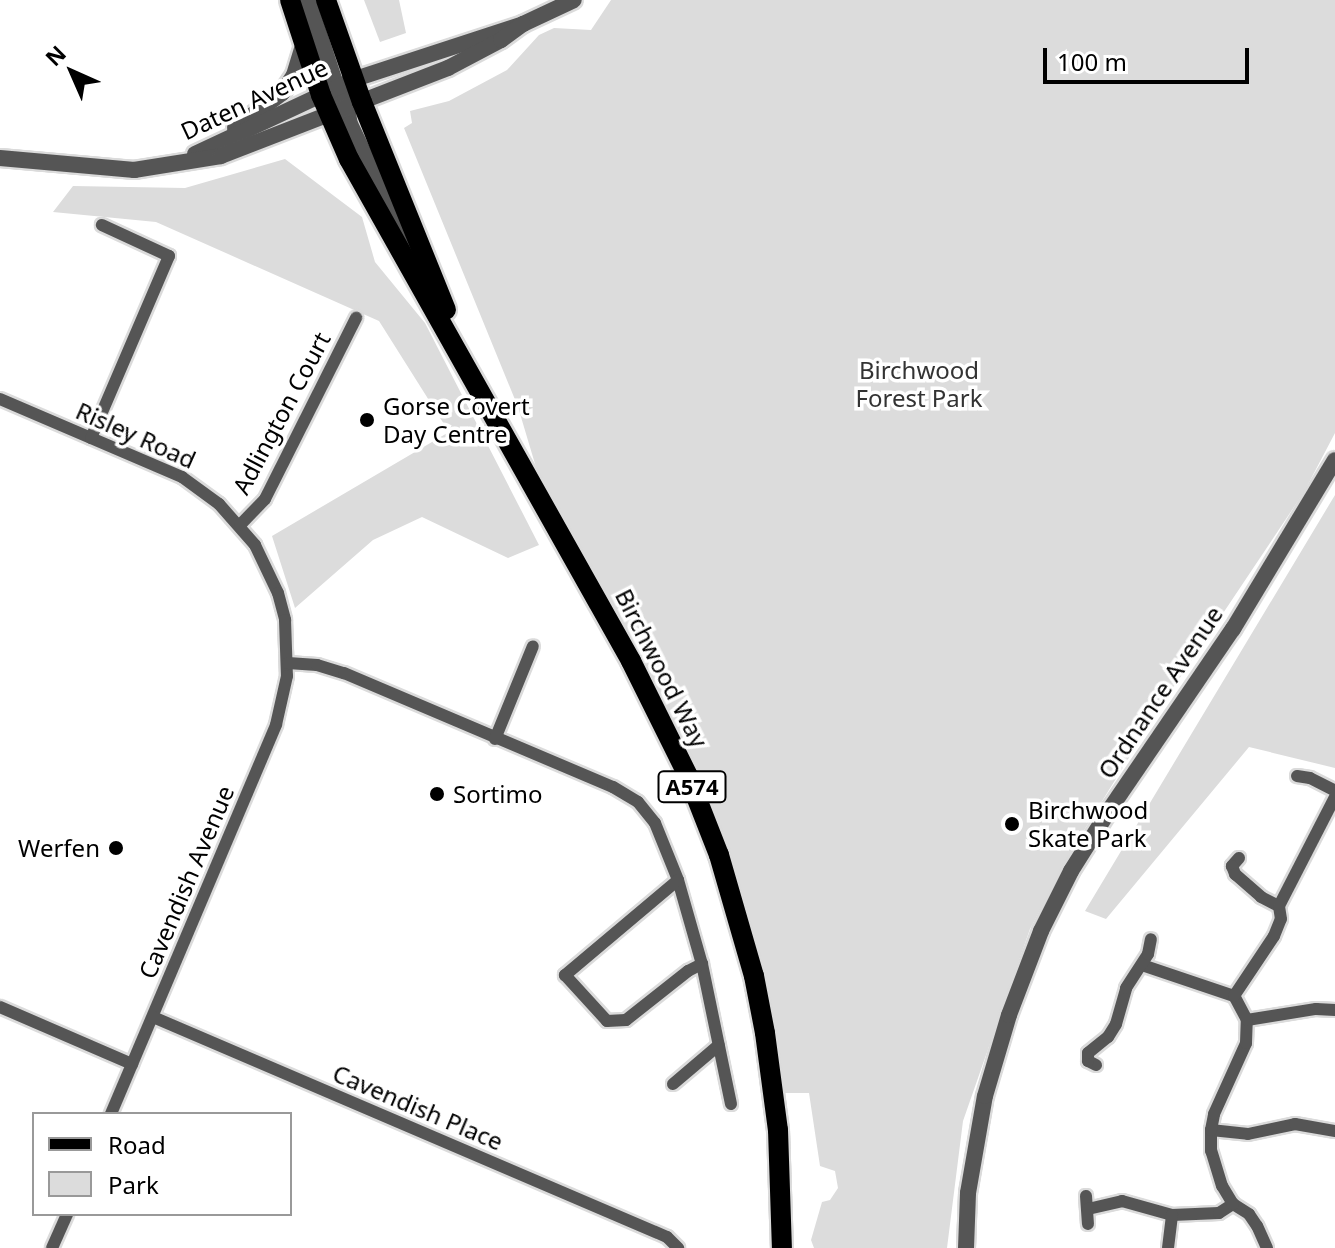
<!DOCTYPE html>
<html>
<head>
<meta charset="utf-8">
<style>
  body { margin:0 }
  #map { position:relative; width:1335px; height:1248px; overflow:hidden; background:#fff; font-family:"Noto Sans",sans-serif }
  div>[style] { position:absolute }
  [style*='--x'] { left:calc(var(--x)*1px); top:calc(var(--y)*1px); width:calc(var(--w)*1px); rotate:calc(var(--a)*1deg) }
  .green>* { inset:0; background:#dcdcdc }
  .roads { filter:drop-shadow(2px 0 #dbdbdb) drop-shadow(-2px 0 #dbdbdb) drop-shadow(0 2px #dbdbdb) drop-shadow(0 -2px #dbdbdb) }
  .minor>* { height:12px; margin:-6px; padding:0 6px; transform-origin:6px; border-radius:6px; background:#555 }
  .tertiary>* { height:16px; margin:-8px; padding:0 8px; transform-origin:8px; border-radius:8px; background:#555 }
  .primary>* { height:20px; margin:-10px; padding:0 10px; transform-origin:10px; border-radius:10px; background:#000 }
  .dots>* { width:22px; height:22px; translate:-50% -50%; box-sizing:border-box; border:4px solid #fff; border-radius:50% }
  span { translate:-50% -50%; white-space:nowrap; text-align:center; line-height:1.15; -webkit-text-stroke:7px #fff; paint-order:stroke }
  .shield-label span { padding:2px 6px; background:#fff; border:2px solid; border-radius:6px; -webkit-text-stroke-width:0 }
  .shield-label { font-size:22px; color:#000; font-weight:700 }
  .street-label { font-size:24px; color:#000 }
  .park-label { font-size:24px; color:#333 }
  .poi-label { font-size:24px; color:#000 }
  .left { translate:0 -50%; text-align:left }
  .right { translate:-100% -50%; text-align:right }
  .legend { position:absolute; left:32px; top:1112px; width:260px; height:104px; box-sizing:border-box; background:#fff; border:2px solid #999; margin:0; padding:10px 14px; list-style:none; font-size:24px; color:#000 }
  .legend li { display:flex; align-items:center; gap:16px; height:40px }
  .legend b { width:40px; border:2px solid #999 }
  .north { position:absolute; left:32px; top:32px; width:80px; height:80px; -webkit-text-stroke:6px #fff; paint-order:stroke; rotate:315deg; font-size:22px; font-weight:700; line-height:32px; text-align:center; color:#000 }
  .north::after { content:''; display:block; margin:auto; width:28px; height:36px; background:#000; clip-path:polygon(50% 0,100% 100%,50% 72%,0 100%) }
  .scale { position:absolute; left:1043px; top:48px; width:206px; height:36px; box-sizing:border-box; border:4px solid #000; border-top:0; padding-left:10px; font-size:24px; line-height:28px; white-space:nowrap; color:#000; -webkit-text-stroke:6px #fff; paint-order:stroke }
</style>
</head>
<body>
<div id="map">
  <div class="green">
    <div style="clip-path:polygon(364px 0,399px 0,406px 33px,380px 42px)"></div>
    <div style="clip-path:polygon(611px 0,1335px 0,1335px 433px,1304px 492px,1161px 706px,1073px 848px,1030px 929px,963px 1121px,947px 1248px,814px 1248px,811px 1240px,822px 1202px,830px 1200px,838px 1188px,835px 1171px,820px 1166px,809px 1093px,781px 1093px,730px 869px,544px 494px,518px 407px,404px 128px,412px 123px,410px 111px,449px 101px,507px 70px,539px 35px,554px 28px,591px 30px)"></div>
    <div style="clip-path:polygon(285px 159px,362px 217px,375px 262px,425px 323px,539px 545px,508px 558px,422px 517px,373px 540px,295px 608px,272px 536px,449px 432px,379px 321px,156px 222px,53px 212px,73px 186px,185px 188px)"></div>
    <div style="clip-path:polygon(1335px 495px,1335px 768px,1249px 747px,1106px 919px,1085px 911px)"></div>
  </div>
  <div class="roads">
    <div class="minor">
      <div style="--x:0;--y:399;--w:198;--a:23.2"></div>
      <div style="--x:182;--y:477;--w:46;--a:36.1"></div>
      <div style="--x:219;--y:504;--w:55;--a:48.7"></div>
      <div style="--x:255;--y:545;--w:53;--a:64.4"></div>
      <div style="--x:278;--y:593;--w:28;--a:75"></div>
      <div style="--x:285;--y:620;--w:56;--a:88"></div>
      <div style="--x:287;--y:676;--w:50;--a:102.7"></div>
      <div style="--x:276;--y:725;--w:423;--a:113"></div>
      <div style="--x:91;--y:438;--w:198;--a:-66.8"></div>
      <div style="--x:169;--y:256;--w:74;--a:-155.2"></div>
      <div style="--x:240;--y:525;--w:36;--a:-46"></div>
      <div style="--x:265;--y:499;--w:203;--a:-63.3"></div>
      <div style="--x:288;--y:663;--w:29;--a:4"></div>
      <div style="--x:317;--y:665;--w:28;--a:17"></div>
      <div style="--x:344;--y:673;--w:292;--a:23"></div>
      <div style="--x:613;--y:787;--w:29;--a:31"></div>
      <div style="--x:638;--y:802;--w:27;--a:51"></div>
      <div style="--x:655;--y:823;--w:61;--a:68"></div>
      <div style="--x:678;--y:880;--w:87;--a:74.1"></div>
      <div style="--x:702;--y:964;--w:143;--a:78.3"></div>
      <div style="--x:495;--y:739;--w:100;--a:-67.8"></div>
      <div style="--x:1297;--y:776;--w:13;--a:9"></div>
      <div style="--x:1310;--y:778;--w:28;--a:27"></div>
      <div style="--x:1239;--y:858;--w:11;--a:131"></div>
      <div style="--x:1232;--y:866;--w:9;--a:69"></div>
      <div style="--x:1235;--y:874;--w:35;--a:41"></div>
      <div style="--x:1261;--y:897;--w:20;--a:27"></div>
      <div style="--x:678;--y:880;--w:148;--a:139.9"></div>
      <div style="--x:565;--y:975;--w:62;--a:47.6"></div>
      <div style="--x:607;--y:1021;--w:19;--a:-3"></div>
      <div style="--x:626;--y:1020;--w:79;--a:-38.3"></div>
      <div style="--x:688;--y:971;--w:16;--a:-27"></div>
      <div style="--x:1142;--y:965;--w:97;--a:18.6"></div>
      <div style="--x:0;--y:1007;--w:144;--a:23.4"></div>
      <div style="--x:153;--y:1017;--w:559;--a:23.17"></div>
      <div style="--x:667;--y:1237;--w:16;--a:45"></div>
      <div style="--x:1247;--y:1020;--w:70;--a:-9.1"></div>
      <div style="--x:1316;--y:1009;--w:19;--a:3"></div>
      <div style="--x:1096;--y:1065;--w:9;--a:-153"></div>
      <div style="--x:1088;--y:1061;--w:8;--a:-90"></div>
      <div style="--x:1088;--y:1053;--w:26;--a:-39"></div>
      <div style="--x:1108;--y:1037;--w:15;--a:-58"></div>
      <div style="--x:1116;--y:1024;--w:37;--a:-74"></div>
      <div style="--x:1126;--y:988;--w:40;--a:-57.1"></div>
      <div style="--x:1148;--y:954;--w:15;--a:-79"></div>
      <div style="--x:673;--y:1084;--w:60;--a:-40.3"></div>
      <div style="--x:1211;--y:1130;--w:37;--a:6"></div>
      <div style="--x:1248;--y:1134;--w:48;--a:-12"></div>
      <div style="--x:1295;--y:1124;--w:41;--a:9.9"></div>
      <div style="--x:1086;--y:1196;--w:28;--a:86"></div>
      <div style="--x:1088;--y:1209;--w:35;--a:-13"></div>
      <div style="--x:1122;--y:1201;--w:52;--a:15.6"></div>
      <div style="--x:1172;--y:1215;--w:47;--a:-2.4"></div>
      <div style="--x:1219;--y:1213;--w:17;--a:-33"></div>
      <div style="--x:52;--y:1248;--w:37;--a:-66"></div>
      <div style="--x:1168;--y:1248;--w:33;--a:-83"></div>
      <div style="--x:1267;--y:1248;--w:24;--a:-114"></div>
      <div style="--x:1257;--y:1226;--w:14;--a:-124"></div>
      <div style="--x:1249;--y:1214;--w:19;--a:-148"></div>
      <div style="--x:1233;--y:1204;--w:21;--a:-121"></div>
      <div style="--x:1222;--y:1186;--w:37;--a:-107"></div>
      <div style="--x:1211;--y:1151;--w:21;--a:-90"></div>
      <div style="--x:1211;--y:1130;--w:16;--a:-79"></div>
      <div style="--x:1214;--y:1114;--w:78;--a:-65.7"></div>
      <div style="--x:1246;--y:1043;--w:23;--a:-88"></div>
      <div style="--x:1247;--y:1020;--w:27;--a:-118"></div>
      <div style="--x:1234;--y:996;--w:72;--a:-56.3"></div>
      <div style="--x:1274;--y:936;--w:18;--a:-68"></div>
      <div style="--x:1281;--y:919;--w:13;--a:-99"></div>
      <div style="--x:1279;--y:906;--w:123;--a:-62.8"></div>
    </div>
    <div class="tertiary">
      <div style="--x:308;--y:0;--w:102;--a:71.7"></div>
      <div style="--x:355;--y:79;--w:18;--a:124"></div>
      <div style="--x:345;--y:94;--w:30;--a:81"></div>
      <div style="--x:350;--y:124;--w:121;--a:64.5"></div>
      <div style="--x:402;--y:233;--w:20;--a:79"></div>
      <div style="--x:235;--y:128;--w:59;--a:-36.7"></div>
      <div style="--x:282;--y:93;--w:22;--a:-56"></div>
      <div style="--x:294;--y:75;--w:30;--a:-73"></div>
      <div style="--x:195;--y:154;--w:177;--a:-25.1"></div>
      <div style="--x:355;--y:79;--w:177;--a:-18.1"></div>
      <div style="--x:523;--y:24;--w:56;--a:-25.2"></div>
      <div style="--x:0;--y:158;--w:135;--a:5.1"></div>
      <div style="--x:134;--y:170;--w:88;--a:-9.1"></div>
      <div style="--x:221;--y:156;--w:243;--a:-21.2"></div>
      <div style="--x:448;--y:68;--w:60;--a:-27.8"></div>
      <div style="--x:501;--y:40;--w:27;--a:-36"></div>
      <div style="--x:966;--y:1248;--w:55;--a:-87.9"></div>
      <div style="--x:968;--y:1193;--w:98;--a:-80.1"></div>
      <div style="--x:985;--y:1096;--w:84;--a:-73.5"></div>
      <div style="--x:1009;--y:1015;--w:90;--a:-69.1"></div>
      <div style="--x:1041;--y:931;--w:67;--a:-63.4"></div>
      <div style="--x:1071;--y:871;--w:73;--a:-57.8"></div>
      <div style="--x:1110;--y:809;--w:218;--a:-55.7"></div>
      <div style="--x:1233;--y:629;--w:197;--a:-58.9"></div>
    </div>
    <div class="primary">
      <div style="--x:290;--y:0;--w:100;--a:71.9"></div>
      <div style="--x:321;--y:95;--w:70;--a:66.4"></div>
      <div style="--x:349;--y:159;--w:576;--a:60.67"></div>
      <div style="--x:631;--y:661;--w:128;--a:63.6"></div>
      <div style="--x:688;--y:776;--w:85;--a:68.6"></div>
      <div style="--x:719;--y:855;--w:126;--a:73.9"></div>
      <div style="--x:754;--y:976;--w:58;--a:79.1"></div>
      <div style="--x:765;--y:1033;--w:98;--a:82.4"></div>
      <div style="--x:778;--y:1130;--w:118;--a:88.1"></div>
      <div style="--x:326;--y:0;--w:108;--a:70.6"></div>
      <div style="--x:362;--y:102;--w:224;--a:68"></div>
    </div>
  </div>
  <div class="dots">
    <div style="left:367px;top:420px;background:#000"></div>
    <div style="left:437px;top:794px;background:#000"></div>
    <div style="left:1012px;top:824px;background:#000"></div>
    <div style="left:116px;top:848px;background:#000"></div>
  </div>
  <div class="shield-label">
    <span style="left:692px;top:787px">A574</span>
  </div>
  <div class="street-label">
    <span style="left:254px;top:99px;rotate:-25deg">Daten Avenue</span>
    <span style="left:281px;top:413px;rotate:-62deg">Adlington Court</span>
    <span style="left:136px;top:435px;rotate:24deg">Risley Road</span>
    <span style="left:662px;top:668px;rotate:63deg">Birchwood Way</span>
    <span style="left:1160px;top:692px;rotate:-56deg">Ordnance Avenue</span>
    <span style="left:186px;top:882px;rotate:-67deg">Cavendish Avenue</span>
    <span style="left:418px;top:1107px;rotate:23deg">Cavendish Place</span>
  </div>
  <div class="park-label">
    <span style="left:919px;top:384px">Birchwood<br>Forest Park</span>
  </div>
  <div class="poi-label">
    <span class="left" style="left:383px;top:420px">Gorse Covert<br>Day Centre</span>
    <span class="left" style="left:453px;top:794px">Sortimo</span>
    <span class="left" style="left:1028px;top:824px">Birchwood<br>Skate Park</span>
    <span class="right" style="left:100px;top:848px">Werfen</span>
  </div>
  <ul class="legend">
  <li><b style="height:10px;background:#000"></b>Road</li>
  <li><b style="height:22px;background:#dcdcdc"></b>Park</li>
  </ul>
  <div class="north">N</div>
  <div class="scale">100 m</div>
</div>
</body>
</html>
